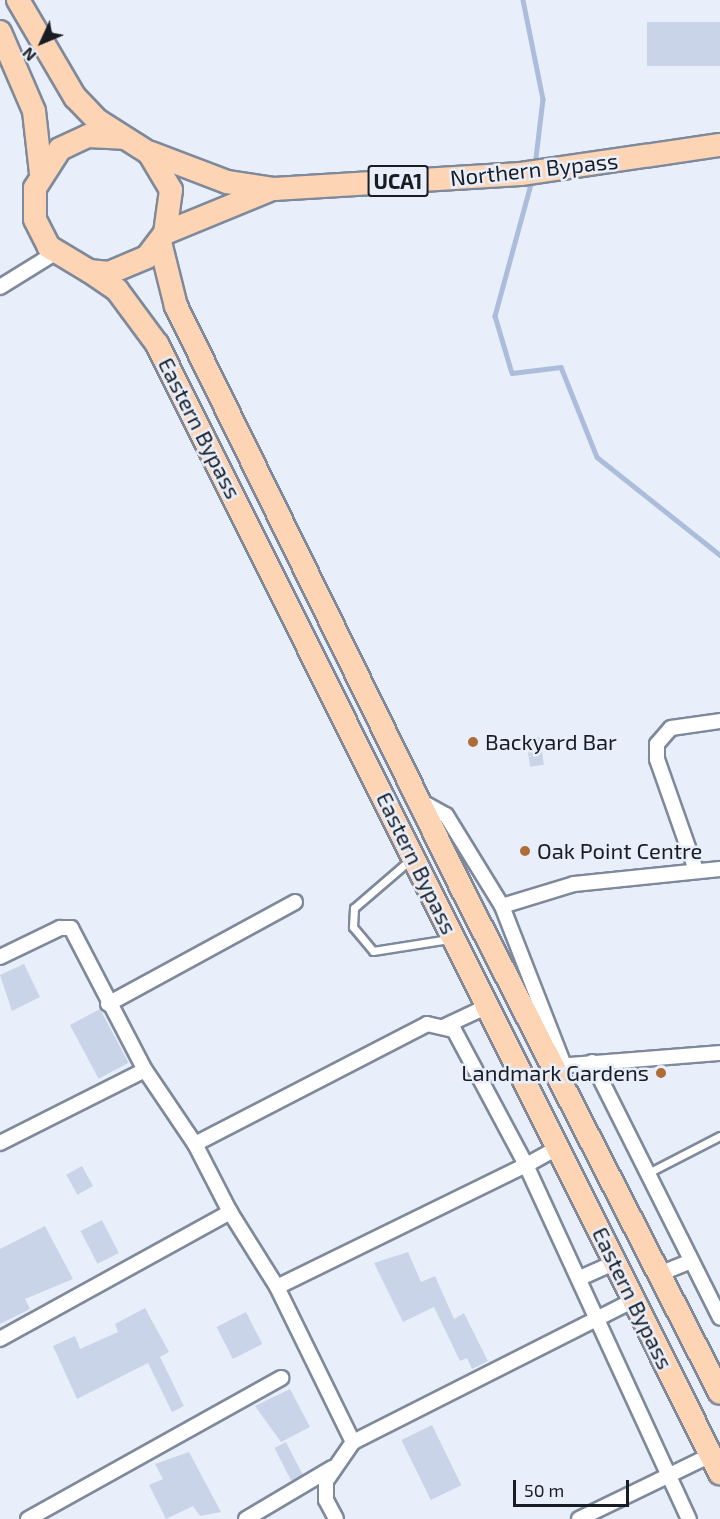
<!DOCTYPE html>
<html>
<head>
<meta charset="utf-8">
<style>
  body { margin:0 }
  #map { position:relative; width:720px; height:1519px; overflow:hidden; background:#e8effb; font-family:"Exo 2",sans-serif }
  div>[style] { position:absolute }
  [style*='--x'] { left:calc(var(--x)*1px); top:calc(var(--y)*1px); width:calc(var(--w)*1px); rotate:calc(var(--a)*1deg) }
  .stream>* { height:4.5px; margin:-2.25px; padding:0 2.25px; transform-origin:2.25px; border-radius:2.25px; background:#acbddb }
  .building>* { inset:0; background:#c9d4e8; transform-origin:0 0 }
  .roads { filter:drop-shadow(2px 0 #7e899b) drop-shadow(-2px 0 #7e899b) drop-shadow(0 2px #7e899b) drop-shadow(0 -2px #7e899b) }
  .service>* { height:7px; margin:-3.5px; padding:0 3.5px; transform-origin:3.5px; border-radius:3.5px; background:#fff }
  .minor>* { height:14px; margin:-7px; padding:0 7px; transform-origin:7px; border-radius:7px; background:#fff }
  .primary>* { height:22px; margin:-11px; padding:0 11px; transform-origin:11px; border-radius:11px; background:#fdd4b4 }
  .dots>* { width:16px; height:16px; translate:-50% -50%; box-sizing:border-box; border:3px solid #e8effb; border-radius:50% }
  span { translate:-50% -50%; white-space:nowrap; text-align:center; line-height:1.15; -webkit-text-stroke:5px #e8effb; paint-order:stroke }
  .shield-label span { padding:2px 4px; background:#e8effb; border:2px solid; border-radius:4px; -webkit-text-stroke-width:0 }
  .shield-label { font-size:21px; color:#181c23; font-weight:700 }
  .street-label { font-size:22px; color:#181c23 }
  .poi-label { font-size:22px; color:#181c23 }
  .left { translate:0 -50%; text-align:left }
  .right { translate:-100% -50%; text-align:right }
  .north { position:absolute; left:12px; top:12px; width:60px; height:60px; -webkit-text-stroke:4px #e8effb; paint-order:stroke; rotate:226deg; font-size:16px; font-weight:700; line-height:24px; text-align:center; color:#181c23 }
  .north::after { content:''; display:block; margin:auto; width:21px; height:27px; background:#181c23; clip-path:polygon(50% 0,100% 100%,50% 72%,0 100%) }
  .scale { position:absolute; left:513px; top:1480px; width:116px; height:27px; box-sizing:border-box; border:3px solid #181c23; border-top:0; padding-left:8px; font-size:18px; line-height:21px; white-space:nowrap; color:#181c23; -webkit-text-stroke:4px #e8effb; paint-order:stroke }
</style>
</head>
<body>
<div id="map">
  <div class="stream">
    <div style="--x:523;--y:0;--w:101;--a:78.6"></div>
    <div style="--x:543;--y:99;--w:67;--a:96.8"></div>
    <div style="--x:533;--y:177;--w:144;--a:105.3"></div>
    <div style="--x:495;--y:316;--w:59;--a:73.4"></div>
    <div style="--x:512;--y:373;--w:49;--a:-7"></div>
    <div style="--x:561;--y:367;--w:97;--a:68.2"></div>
    <div style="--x:597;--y:457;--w:157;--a:38.5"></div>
  </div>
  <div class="building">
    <div style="left:720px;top:22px;width:44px;height:73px;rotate:90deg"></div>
    <div style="left:540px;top:737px;width:28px;height:14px;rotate:82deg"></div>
    <div style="clip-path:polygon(24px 964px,40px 997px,12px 1011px,0 975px)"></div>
    <div style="left:100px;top:1009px;width:61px;height:34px;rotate:62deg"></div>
    <div style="left:82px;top:1166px;width:23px;height:18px;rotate:61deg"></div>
    <div style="left:102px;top:1220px;width:37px;height:24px;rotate:63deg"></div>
    <div style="clip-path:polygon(45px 1226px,73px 1279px,25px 1299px,30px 1309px,0 1324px,0 1249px)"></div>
    <div style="clip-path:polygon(408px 1252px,421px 1282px,435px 1276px,454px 1319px,464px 1313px,488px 1361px,472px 1369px,467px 1358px,460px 1361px,434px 1307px,403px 1322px,374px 1263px)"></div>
    <div style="clip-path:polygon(145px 1308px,169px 1352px,160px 1357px,184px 1406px,172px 1412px,148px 1363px,77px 1399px,53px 1346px,75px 1336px,80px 1349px,118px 1332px,115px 1324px)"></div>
    <div style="left:246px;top:1312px;width:36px;height:33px;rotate:63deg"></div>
    <div style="clip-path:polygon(290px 1389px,310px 1427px,281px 1442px,255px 1406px)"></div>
    <div style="left:432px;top:1425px;width:67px;height:34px;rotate:64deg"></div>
    <div style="left:286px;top:1442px;width:37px;height:13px;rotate:63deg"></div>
    <div style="clip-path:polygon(189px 1452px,221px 1512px,200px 1516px,193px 1506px,166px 1519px,149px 1485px,163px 1479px,155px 1464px)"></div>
  </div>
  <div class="roads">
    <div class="service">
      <div style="--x:411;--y:859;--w:75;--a:139.3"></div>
      <div style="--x:354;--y:908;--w:19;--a:93"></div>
      <div style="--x:353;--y:927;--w:31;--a:50"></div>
      <div style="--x:373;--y:951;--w:77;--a:-9"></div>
      <div style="--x:648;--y:1173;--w:81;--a:-27.2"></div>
    </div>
    <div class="minor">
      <div style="--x:0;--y:287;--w:65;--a:-31.7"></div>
      <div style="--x:417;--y:799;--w:33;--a:29"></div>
      <div style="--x:446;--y:815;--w:107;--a:58.4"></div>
      <div style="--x:696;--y:870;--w:118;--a:-109.4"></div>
      <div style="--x:657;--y:759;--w:15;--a:-90"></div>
      <div style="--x:657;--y:744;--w:21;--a:-49"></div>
      <div style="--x:671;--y:728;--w:49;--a:-8.1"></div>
      <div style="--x:0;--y:957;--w:67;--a:-25.8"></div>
      <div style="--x:60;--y:928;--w:11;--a:0"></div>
      <div style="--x:71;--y:928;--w:160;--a:62.5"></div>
      <div style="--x:145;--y:1070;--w:89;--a:56"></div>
      <div style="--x:195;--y:1144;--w:261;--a:-27.3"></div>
      <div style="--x:427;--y:1024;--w:28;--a:13"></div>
      <div style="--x:454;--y:1030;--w:153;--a:61.9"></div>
      <div style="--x:526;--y:1165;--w:277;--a:153.9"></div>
      <div style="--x:108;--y:1004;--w:213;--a:-28.6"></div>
      <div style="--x:445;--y:1026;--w:47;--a:-24.9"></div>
      <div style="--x:592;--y:1062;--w:286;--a:63.4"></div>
      <div style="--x:564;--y:1065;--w:171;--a:-111.3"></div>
      <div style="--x:502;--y:906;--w:75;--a:-17"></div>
      <div style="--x:574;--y:884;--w:147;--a:-5.9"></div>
      <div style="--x:558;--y:1066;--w:163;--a:-4.6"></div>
      <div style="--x:0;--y:1143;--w:162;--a:-26.7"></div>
      <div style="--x:559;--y:1147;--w:38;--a:151"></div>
      <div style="--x:526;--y:1165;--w:390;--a:65.3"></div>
      <div style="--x:230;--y:1212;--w:89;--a:57.9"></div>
      <div style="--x:277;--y:1287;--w:173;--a:63.9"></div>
      <div style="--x:353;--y:1442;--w:47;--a:124.7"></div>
      <div style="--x:326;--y:1481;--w:19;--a:90"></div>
      <div style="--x:326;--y:1500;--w:21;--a:62"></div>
      <div style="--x:659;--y:1274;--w:35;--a:-22"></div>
      <div style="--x:580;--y:1278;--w:39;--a:-24"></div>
      <div style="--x:0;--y:1339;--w:263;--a:-28.9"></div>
      <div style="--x:230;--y:1212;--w:76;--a:-117.2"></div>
      <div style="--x:353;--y:1442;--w:315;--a:-26.8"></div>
      <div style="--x:28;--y:1519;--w:290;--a:-29.1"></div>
      <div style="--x:246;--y:1519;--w:100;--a:-30.7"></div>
      <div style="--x:579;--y:1519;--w:147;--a:-25.9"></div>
    </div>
    <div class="primary">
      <div style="--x:18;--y:0;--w:113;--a:59.6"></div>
      <div style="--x:75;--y:97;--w:32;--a:46"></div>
      <div style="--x:97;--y:120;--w:62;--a:32.4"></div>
      <div style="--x:149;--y:153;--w:43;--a:59.3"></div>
      <div style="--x:171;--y:190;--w:43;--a:97.9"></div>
      <div style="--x:165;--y:233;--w:30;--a:127"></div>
      <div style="--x:147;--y:257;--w:41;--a:157.2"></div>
      <div style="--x:109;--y:273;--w:20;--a:-174"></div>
      <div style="--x:89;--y:271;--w:47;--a:-149"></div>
      <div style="--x:49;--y:247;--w:31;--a:-117"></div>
      <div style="--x:35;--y:219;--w:31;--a:-90"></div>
      <div style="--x:35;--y:188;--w:46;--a:-57.3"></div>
      <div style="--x:60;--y:149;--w:31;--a:-25"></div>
      <div style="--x:88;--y:136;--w:35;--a:3"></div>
      <div style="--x:0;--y:32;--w:86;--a:66.7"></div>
      <div style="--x:34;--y:111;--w:62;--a:83.6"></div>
      <div style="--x:151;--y:153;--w:81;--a:20.9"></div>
      <div style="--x:227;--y:182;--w:48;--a:8.5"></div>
      <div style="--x:274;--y:189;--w:247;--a:-3.5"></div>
      <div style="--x:521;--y:174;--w:201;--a:-8.3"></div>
      <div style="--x:165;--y:233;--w:113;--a:-22.3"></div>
      <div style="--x:160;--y:242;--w:66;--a:76"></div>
      <div style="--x:176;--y:306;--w:647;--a:63.87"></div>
      <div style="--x:461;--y:887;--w:568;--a:62.89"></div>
      <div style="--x:89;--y:271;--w:34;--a:34"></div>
      <div style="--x:117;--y:290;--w:67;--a:53.5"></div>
      <div style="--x:157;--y:344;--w:1262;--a:63.5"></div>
    </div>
  </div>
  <div class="dots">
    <div style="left:473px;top:742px;background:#ae6d37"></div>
    <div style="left:525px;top:851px;background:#ae6d37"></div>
    <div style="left:661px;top:1073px;background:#ae6d37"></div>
  </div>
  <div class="shield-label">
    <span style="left:398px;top:181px">UCA1</span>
  </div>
  <div class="street-label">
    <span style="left:534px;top:169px;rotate:-6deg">Northern Bypass</span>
    <span style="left:200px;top:428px;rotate:63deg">Eastern Bypass</span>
    <span style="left:417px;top:863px;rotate:64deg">Eastern Bypass</span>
    <span style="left:633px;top:1298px;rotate:64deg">Eastern Bypass</span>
  </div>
  <div class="poi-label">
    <span class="left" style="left:485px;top:742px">Backyard Bar</span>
    <span class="left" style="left:537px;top:851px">Oak Point Centre</span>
    <span class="right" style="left:649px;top:1073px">Landmark Gardens</span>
  </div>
  <div class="north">N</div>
  <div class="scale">50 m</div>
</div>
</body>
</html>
